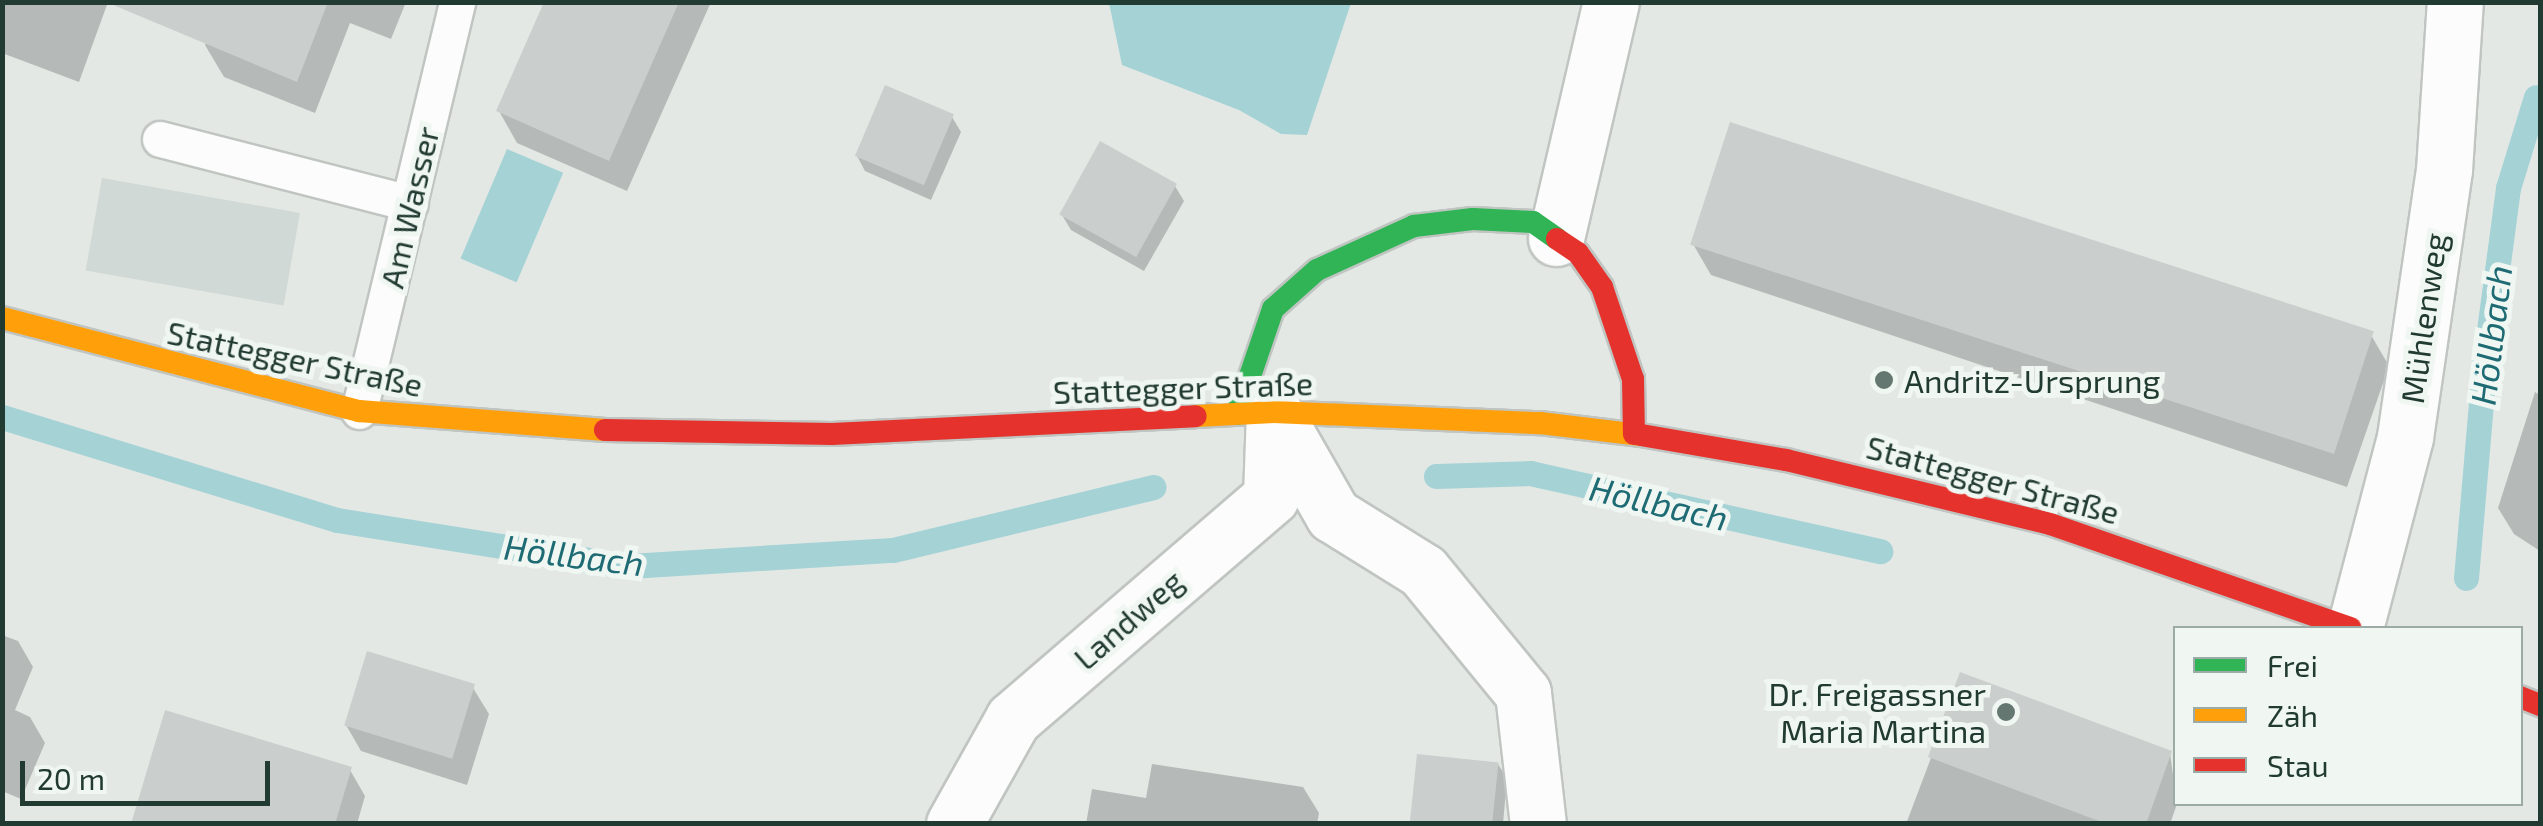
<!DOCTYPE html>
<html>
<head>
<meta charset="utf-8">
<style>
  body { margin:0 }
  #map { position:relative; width:2543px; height:826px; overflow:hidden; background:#e3e8e5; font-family:"Exo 2",sans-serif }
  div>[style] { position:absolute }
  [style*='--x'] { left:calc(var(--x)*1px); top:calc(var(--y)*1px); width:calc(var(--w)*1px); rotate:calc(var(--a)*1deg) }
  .built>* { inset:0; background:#d0d9d5; transform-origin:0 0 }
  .water>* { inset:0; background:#a4d2d5; transform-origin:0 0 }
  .shadow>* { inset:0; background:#0003 }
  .stream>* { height:25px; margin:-12.5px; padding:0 12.5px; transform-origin:12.5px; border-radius:12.5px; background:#a4d2d5 }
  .building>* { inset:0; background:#cacfcd; transform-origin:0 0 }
  .roads { filter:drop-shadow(2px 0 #c0c5c2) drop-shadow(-2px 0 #c0c5c2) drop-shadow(0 2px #c0c5c2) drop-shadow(0 -2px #c0c5c2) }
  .lane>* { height:35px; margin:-17.5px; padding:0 17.5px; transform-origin:17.5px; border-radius:17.5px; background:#fbfcfb }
  .street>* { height:55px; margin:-27.5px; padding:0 27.5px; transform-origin:27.5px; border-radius:27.5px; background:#fbfcfb }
  .fast>* { height:22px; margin:-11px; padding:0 11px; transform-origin:11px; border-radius:11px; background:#30b455 }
  .slow>* { height:22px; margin:-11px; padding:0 11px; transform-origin:11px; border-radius:11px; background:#ff9f0a }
  .jam>* { height:22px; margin:-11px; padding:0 11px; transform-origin:11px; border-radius:11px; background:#e5322d }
  .dots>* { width:28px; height:28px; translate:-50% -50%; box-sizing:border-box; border:5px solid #f0f7f3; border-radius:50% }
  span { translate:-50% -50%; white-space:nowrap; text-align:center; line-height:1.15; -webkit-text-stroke:10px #f0f7f3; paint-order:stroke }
  .street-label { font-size:32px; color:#213a32 }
  .poi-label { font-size:32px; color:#213a32 }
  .left { translate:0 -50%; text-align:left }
  .right { translate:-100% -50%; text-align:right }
  .water-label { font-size:35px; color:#1e6b74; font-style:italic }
  .frame { position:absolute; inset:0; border:5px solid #213a32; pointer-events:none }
  .legend { position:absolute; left:2173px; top:626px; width:350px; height:180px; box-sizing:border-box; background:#f0f7f3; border:2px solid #9daba6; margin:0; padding:12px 18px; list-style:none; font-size:30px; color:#213a32 }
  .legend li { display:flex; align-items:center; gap:20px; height:50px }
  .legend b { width:50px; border:2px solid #9daba6 }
  .scale { position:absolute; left:20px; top:761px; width:250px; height:45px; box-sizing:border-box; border:5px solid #213a32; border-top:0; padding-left:12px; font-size:30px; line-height:35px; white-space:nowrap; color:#213a32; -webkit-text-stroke:8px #f0f7f3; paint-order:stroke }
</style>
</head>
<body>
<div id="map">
  <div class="built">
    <div style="left:102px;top:178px;width:201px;height:94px;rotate:10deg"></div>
  </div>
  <div class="water">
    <div style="clip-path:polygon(1109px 3px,1109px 2px,1351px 3px,1307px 135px,1281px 134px,1239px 110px,1122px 65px)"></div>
    <div style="left:507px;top:149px;width:61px;height:119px;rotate:23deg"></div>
  </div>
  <div class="shadow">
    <div style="clip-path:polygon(2px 2px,108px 2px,79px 82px,2px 53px)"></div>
    <div style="clip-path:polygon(222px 2px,406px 2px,391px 39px,350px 23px,315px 113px,224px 77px,205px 45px)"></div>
    <div style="clip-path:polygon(547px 2px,711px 2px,627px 191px,517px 143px,499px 111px)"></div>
    <div style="clip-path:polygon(952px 117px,961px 132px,931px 200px,865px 171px,857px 156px)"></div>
    <div style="clip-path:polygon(1175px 186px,1184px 201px,1144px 271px,1071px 230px,1062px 215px)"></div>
    <div style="clip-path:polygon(1693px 244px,2371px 335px,2389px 366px,2347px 487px,1711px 275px)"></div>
    <div style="clip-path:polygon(2535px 392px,2540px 395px,2540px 551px,2514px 534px,2498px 508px)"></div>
    <div style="clip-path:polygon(2px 635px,18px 641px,33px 667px,15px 710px,30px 717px,45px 743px,21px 799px,2px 791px)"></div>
    <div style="clip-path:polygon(1962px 676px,2170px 753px,2177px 804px,2170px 824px,1906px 824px)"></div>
    <div style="clip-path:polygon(473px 688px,489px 714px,467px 785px,361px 751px,346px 725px)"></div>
    <div style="clip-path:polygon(1152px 764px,1303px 787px,1319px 813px,1317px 824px,1086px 824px,1092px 789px,1146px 798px)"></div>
    <div style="clip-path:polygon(1498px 764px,1507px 779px,1503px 824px,1413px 824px)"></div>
    <div style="clip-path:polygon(350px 770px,365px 796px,357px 824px,133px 824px)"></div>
  </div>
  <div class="stream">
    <div style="--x:2;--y:417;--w:350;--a:17.1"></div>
    <div style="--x:337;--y:520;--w:296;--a:9"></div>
    <div style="--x:629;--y:566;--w:264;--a:-3.5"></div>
    <div style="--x:893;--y:550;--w:268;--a:-13.6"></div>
    <div style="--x:1436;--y:476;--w:94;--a:-1.8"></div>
    <div style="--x:1530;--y:473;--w:359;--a:12.6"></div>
    <div style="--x:2466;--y:578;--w:211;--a:-85.1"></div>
    <div style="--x:2484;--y:368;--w:182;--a:-82.4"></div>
    <div style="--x:2508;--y:188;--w:95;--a:-72.9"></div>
  </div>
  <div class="building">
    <div style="clip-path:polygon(106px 2px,328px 2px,297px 82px)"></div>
    <div style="clip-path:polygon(544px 2px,679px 2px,609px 161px,496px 111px)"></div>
    <div style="left:885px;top:85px;width:75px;height:77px;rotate:23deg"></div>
    <div style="left:1730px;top:122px;width:677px;height:129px;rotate:18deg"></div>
    <div style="left:1100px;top:141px;width:88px;height:84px;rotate:29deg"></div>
    <div style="left:367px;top:651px;width:113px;height:78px;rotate:17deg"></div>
    <div style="clip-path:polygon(1960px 672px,2172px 751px,2146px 824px,2107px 824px,1928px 757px)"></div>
    <div style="clip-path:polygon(165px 710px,352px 767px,335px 824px,131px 824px)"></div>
    <div style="left:1417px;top:754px;width:82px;height:70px;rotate:6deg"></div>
  </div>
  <div class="roads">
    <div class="lane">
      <div style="--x:160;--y:139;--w:258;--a:14.4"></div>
      <div style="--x:359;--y:411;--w:421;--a:-76.5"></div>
    </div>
    <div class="street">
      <div style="--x:1556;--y:238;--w:242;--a:-76.9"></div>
      <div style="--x:1274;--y:412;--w:119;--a:60.2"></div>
      <div style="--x:1333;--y:515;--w:106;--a:31.9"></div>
      <div style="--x:1423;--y:571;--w:158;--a:50.7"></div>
      <div style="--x:1523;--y:693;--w:132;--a:83.5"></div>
      <div style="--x:2355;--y:628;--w:197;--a:-75.3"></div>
      <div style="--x:2405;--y:437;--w:270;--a:-81.7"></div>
      <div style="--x:2444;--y:170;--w:168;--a:-86.3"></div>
      <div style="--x:954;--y:824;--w:120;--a:-60.7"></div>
      <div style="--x:1013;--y:719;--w:340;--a:-40.7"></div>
      <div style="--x:1271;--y:497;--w:85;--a:-88"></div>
    </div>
    <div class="fast">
      <div style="--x:1237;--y:414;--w:111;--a:-71.1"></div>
      <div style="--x:1273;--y:309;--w:59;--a:-41.6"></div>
      <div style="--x:1317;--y:270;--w:107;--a:-24.4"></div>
      <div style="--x:1414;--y:226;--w:59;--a:-6.8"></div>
      <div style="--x:1473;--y:219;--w:60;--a:2.9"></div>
      <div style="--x:1533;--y:222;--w:29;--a:35"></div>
    </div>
    <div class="slow">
      <div style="--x:2;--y:318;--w:369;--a:14.6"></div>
      <div style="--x:359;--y:411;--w:247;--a:4.4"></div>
      <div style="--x:1196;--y:416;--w:78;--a:-2.9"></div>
      <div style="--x:1274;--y:412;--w:266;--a:2.4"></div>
      <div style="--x:1540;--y:423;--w:102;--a:6.8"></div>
    </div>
    <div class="jam">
      <div style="--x:1557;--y:239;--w:25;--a:34"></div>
      <div style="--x:1578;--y:253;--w:42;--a:54.8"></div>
      <div style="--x:1602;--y:287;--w:97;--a:71.4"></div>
      <div style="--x:1633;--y:379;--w:55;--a:89"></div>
      <div style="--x:605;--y:430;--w:227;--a:1"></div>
      <div style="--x:832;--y:434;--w:364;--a:-2.8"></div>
      <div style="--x:1641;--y:435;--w:147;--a:9.8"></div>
      <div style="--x:1786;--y:460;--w:272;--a:13.6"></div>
      <div style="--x:2050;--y:524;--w:318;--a:19.1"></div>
      <div style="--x:2520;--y:697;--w:22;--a:22"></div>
    </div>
  </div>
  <div class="dots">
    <div style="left:1884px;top:380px;background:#657771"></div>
    <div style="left:2006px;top:712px;background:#657771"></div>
  </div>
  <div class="street-label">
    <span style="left:409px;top:207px;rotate:-77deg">Am Wasser</span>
    <span style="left:2423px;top:318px;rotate:-82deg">Mühlenweg</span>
    <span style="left:295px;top:358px;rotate:12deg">Stattegger Straße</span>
    <span style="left:1183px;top:387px;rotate:-2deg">Stattegger Straße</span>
    <span style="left:1993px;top:479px;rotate:15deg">Stattegger Straße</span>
    <span style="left:1128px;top:619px;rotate:-41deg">Landweg</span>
  </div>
  <div class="poi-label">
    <span class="left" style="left:1904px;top:380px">Andritz-Ursprung</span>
    <span class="right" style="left:1986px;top:712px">Dr. Freigassner<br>Maria Martina</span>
  </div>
  <div class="water-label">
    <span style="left:2490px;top:335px;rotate:-83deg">Höllbach</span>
    <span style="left:1659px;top:502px;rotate:13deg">Höllbach</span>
    <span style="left:574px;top:554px;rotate:7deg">Höllbach</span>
  </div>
  <div class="frame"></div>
  <ul class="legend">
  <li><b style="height:12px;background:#30b455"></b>Frei</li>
  <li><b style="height:12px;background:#ff9f0a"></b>Zäh</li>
  <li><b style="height:12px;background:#e5322d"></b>Stau</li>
  </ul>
  <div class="scale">20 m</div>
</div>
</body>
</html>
